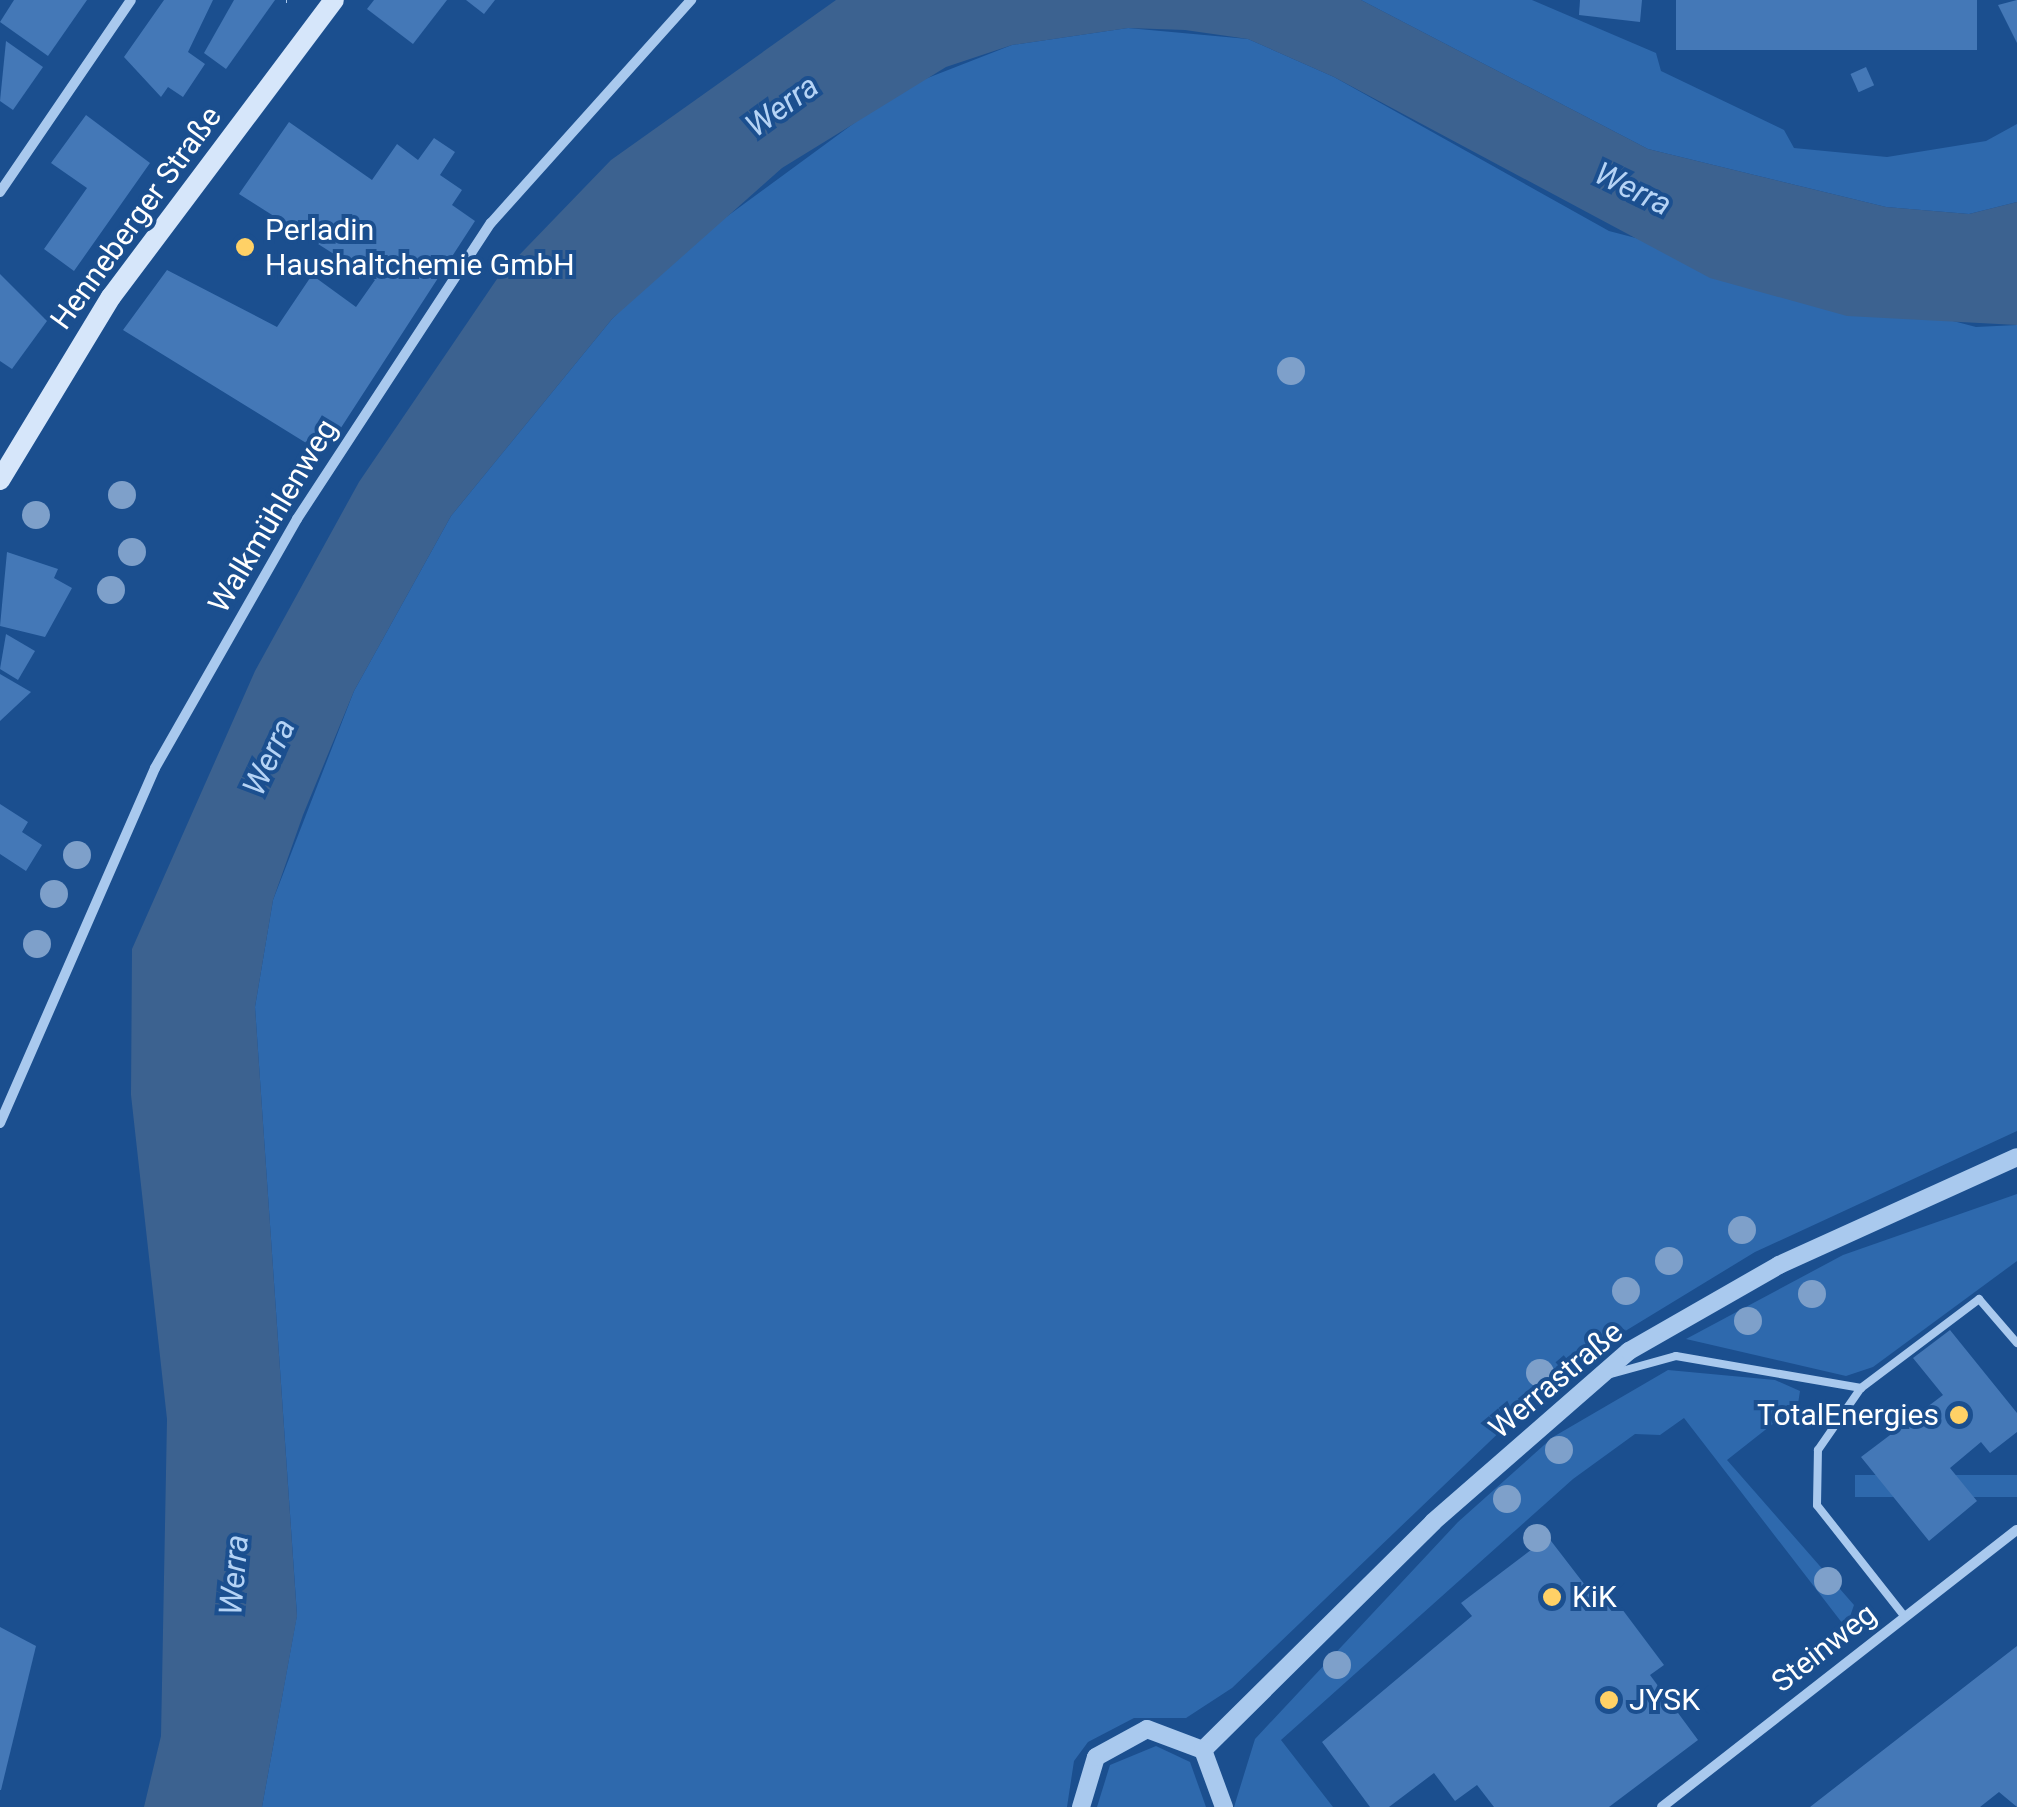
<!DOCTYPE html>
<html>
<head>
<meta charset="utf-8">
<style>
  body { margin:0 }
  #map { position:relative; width:2017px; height:1807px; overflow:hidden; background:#1b4f8f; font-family:Roboto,sans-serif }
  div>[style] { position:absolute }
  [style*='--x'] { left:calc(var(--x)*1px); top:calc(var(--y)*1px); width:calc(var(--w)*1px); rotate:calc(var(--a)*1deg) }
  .green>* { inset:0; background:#2e69ad; transform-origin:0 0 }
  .water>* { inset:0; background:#3c6290 }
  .building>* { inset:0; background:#4478b7; transform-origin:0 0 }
  .path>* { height:6px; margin-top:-3px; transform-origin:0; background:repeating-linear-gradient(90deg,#a9c9ee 0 5px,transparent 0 13px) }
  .service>* { height:8px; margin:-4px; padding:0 4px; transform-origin:4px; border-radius:4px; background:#a9c9ee }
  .minor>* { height:10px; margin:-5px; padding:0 5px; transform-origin:5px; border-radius:5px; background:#a9c9ee }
  .tertiary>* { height:18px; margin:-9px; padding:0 9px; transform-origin:9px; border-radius:9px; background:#a9c9ee }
  .secondary>* { height:20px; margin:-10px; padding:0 10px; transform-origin:10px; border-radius:10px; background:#d6e6fa }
  .trees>* { width:28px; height:28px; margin:-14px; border-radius:50%; background:#7ea0ca }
  .dots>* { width:28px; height:28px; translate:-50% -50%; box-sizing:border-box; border:5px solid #1b4f8f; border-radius:50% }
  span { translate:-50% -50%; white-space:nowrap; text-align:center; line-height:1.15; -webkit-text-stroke:8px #1b4f8f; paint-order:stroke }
  .street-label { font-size:30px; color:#fff }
  .poi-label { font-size:30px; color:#fff }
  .left { translate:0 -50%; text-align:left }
  .right { translate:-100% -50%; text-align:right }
  .water-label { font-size:32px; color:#b5d3f5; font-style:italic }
</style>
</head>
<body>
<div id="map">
  <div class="green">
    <div style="clip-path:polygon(1361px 0,1532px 0,1656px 53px,1661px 71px,1784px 130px,1794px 148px,1887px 157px,1986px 141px,2017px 124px,2017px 202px,1969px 214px,1886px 207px,1648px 149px)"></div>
    <div style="clip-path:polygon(1128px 28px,1248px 39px,1334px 77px,1609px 231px,1976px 327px,2017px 325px,2017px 1131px,1755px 1252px,1604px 1344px,1534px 1399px,1232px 1688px,1186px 1718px,1134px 1718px,1088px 1742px,1074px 1761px,1067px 1807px,262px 1807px,297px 1615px,255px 1007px,273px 900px,354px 691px,451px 516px,612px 319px,688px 245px,902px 88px,1012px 45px)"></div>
    <div style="clip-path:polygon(2017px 1194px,2017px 1261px,1873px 1367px,1846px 1376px,1686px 1339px,1843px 1255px)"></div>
    <div style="clip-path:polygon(1668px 1370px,1775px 1380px,1800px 1391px,1798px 1404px,1727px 1460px,1854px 1605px,1846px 1628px,1684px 1418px,1660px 1435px,1635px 1434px,1573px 1479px,1281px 1740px,1333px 1807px,1234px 1807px,1255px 1739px,1458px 1522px,1553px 1437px)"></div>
    <div style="left:2017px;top:1475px;width:22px;height:162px;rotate:90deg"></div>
    <div style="clip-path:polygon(1156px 1746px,1190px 1762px,1206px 1807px,1097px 1807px,1110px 1765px)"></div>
  </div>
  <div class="water">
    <div style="clip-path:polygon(836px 0,1361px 0,1648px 149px,1886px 207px,1969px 214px,2017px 202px,2017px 325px,1847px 316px,1710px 278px,1334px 77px,1248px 39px,1185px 30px,1128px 28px,1012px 45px,946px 67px,782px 168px,612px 319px,451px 516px,354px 691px,303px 815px,273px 900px,255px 1007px,297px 1616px,262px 1807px,144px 1807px,161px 1736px,167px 1419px,131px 1095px,132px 949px,255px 671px,359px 482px,499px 276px,611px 160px)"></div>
  </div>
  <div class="building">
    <div style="clip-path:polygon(14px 0,87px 0,48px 56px,0 22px)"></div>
    <div style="clip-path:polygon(164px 0,213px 0,188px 52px,205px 64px,183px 97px,168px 87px,161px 97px,124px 57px)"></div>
    <div style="clip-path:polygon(234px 0,275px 0,226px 69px,204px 53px)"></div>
    <div style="clip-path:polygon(374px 0,447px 0,413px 44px,367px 9px)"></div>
    <div style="clip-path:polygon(466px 0,495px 0,484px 14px)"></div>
    <div style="clip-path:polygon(1580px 0,1642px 0,1640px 22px,1579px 15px)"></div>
    <div style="left:1676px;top:0;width:301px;height:50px"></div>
    <div style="clip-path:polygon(2017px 0,2017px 43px,1998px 5px)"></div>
    <div style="clip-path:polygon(6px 41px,43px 67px,13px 110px,0 101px)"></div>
    <div style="left:1866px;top:67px;width:20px;height:17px;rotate:66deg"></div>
    <div style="clip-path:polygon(86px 115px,150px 163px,74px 271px,44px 249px,87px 188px,51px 163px)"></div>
    <div style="clip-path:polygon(289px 122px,372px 180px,397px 144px,418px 160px,434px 138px,455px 152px,440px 175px,462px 190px,452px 205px,475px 221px,324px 454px,123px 330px,167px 270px,277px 327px,312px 275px,356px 307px,375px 280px,239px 194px)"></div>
    <div style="clip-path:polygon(0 274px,47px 321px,12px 369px,0 361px)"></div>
    <div style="clip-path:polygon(7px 552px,58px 569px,54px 578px,72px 588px,45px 637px,0 626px)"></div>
    <div style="clip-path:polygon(6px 634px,35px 651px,18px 680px,0 669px)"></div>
    <div style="clip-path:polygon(0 674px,31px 692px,0 721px)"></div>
    <div style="clip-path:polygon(0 804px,28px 822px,22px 832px,42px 845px,26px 871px,0 854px)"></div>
    <div style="clip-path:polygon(1950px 1330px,2017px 1413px,2017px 1432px,1990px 1453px,1981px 1442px,1950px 1468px,1977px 1501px,1929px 1541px,1861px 1457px,1943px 1395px,1913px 1358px)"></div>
    <div style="clip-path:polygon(1548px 1537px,1598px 1602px,1610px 1593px,1664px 1665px,1650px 1675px,1698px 1740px,1609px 1807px,1494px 1807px,1477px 1785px,1455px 1801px,1434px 1773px,1389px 1807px,1370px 1807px,1322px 1742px,1472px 1616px,1461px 1603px)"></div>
    <div style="clip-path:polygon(0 1627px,36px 1646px,1px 1790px,0 1790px)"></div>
    <div style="clip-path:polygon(2017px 1646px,2017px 1807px,1999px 1792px,1980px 1807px,1810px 1807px)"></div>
  </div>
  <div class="path">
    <div style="--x:286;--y:0;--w:1;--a:0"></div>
  </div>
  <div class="service">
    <div style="--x:1611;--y:1374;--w:67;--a:-15.5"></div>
    <div style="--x:1676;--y:1356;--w:188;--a:9.8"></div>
    <div style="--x:1905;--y:1617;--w:142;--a:-128.2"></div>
    <div style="--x:1817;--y:1505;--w:55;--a:-89"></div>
    <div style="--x:1818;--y:1450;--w:75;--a:-55.3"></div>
    <div style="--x:1861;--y:1388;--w:148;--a:-37"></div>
    <div style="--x:1979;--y:1299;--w:58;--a:49.2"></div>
  </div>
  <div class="minor">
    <div style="--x:0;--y:192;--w:232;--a:-55.7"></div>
    <div style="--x:0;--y:1123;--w:387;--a:-66.4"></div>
    <div style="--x:155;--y:768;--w:287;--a:-60.3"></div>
    <div style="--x:297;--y:519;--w:354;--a:-56.8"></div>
    <div style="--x:491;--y:223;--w:300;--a:-48.1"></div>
    <div style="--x:1662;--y:1807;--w:450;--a:-38"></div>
  </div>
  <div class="tertiary">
    <div style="--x:1203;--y:1750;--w:324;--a:-44.7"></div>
    <div style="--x:1433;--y:1522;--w:260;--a:-41.1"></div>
    <div style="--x:1629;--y:1351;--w:173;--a:-29.8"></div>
    <div style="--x:1779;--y:1265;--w:261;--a:-24.4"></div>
    <div style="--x:1081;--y:1807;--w:52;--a:-73.3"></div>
    <div style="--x:1096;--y:1757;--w:58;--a:-28.8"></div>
    <div style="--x:1147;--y:1729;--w:60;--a:20.6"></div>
    <div style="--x:1203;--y:1750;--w:61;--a:69.8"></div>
  </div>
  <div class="secondary">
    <div style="--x:0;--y:480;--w:214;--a:-58.8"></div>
    <div style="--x:111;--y:297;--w:371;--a:-53.1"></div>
  </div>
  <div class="trees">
    <div style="left:1291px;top:371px"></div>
    <div style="left:122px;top:495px"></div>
    <div style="left:36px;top:515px"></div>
    <div style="left:132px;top:552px"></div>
    <div style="left:111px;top:590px"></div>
    <div style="left:77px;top:855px"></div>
    <div style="left:54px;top:894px"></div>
    <div style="left:37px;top:944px"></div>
    <div style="left:1742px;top:1230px"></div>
    <div style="left:1669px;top:1261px"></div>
    <div style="left:1626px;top:1291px"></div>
    <div style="left:1812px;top:1294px"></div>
    <div style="left:1748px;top:1321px"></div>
    <div style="left:1540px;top:1373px"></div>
    <div style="left:1559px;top:1450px"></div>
    <div style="left:1507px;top:1499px"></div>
    <div style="left:1537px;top:1538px"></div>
    <div style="left:1828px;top:1581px"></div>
    <div style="left:1337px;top:1665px"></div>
  </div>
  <div class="dots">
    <div style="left:245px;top:247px;background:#ffd166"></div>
    <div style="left:1959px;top:1415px;background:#ffd166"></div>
    <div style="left:1552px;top:1597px;background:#ffd166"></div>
    <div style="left:1609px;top:1700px;background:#ffd166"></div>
  </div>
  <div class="street-label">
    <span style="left:136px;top:218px;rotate:-54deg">Henneberger Straße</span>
    <span style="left:273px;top:516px;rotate:-59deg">Walkmühlenweg</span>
    <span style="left:1556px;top:1380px;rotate:-40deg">Werrastraße</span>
    <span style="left:1824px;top:1648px;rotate:-38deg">Steinweg</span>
  </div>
  <div class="poi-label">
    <span class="left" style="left:265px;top:247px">Perladin<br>Haushaltchemie GmbH</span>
    <span class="right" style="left:1939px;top:1415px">TotalEnergies</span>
    <span class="left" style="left:1572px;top:1597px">KiK</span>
    <span class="left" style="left:1629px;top:1700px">JYSK</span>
  </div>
  <div class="water-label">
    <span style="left:782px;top:106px;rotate:-36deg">Werra</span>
    <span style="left:1633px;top:189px;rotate:26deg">Werra</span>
    <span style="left:269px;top:757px;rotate:-65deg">Werra</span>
    <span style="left:234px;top:1575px;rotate:-85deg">Werra</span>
  </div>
</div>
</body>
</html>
